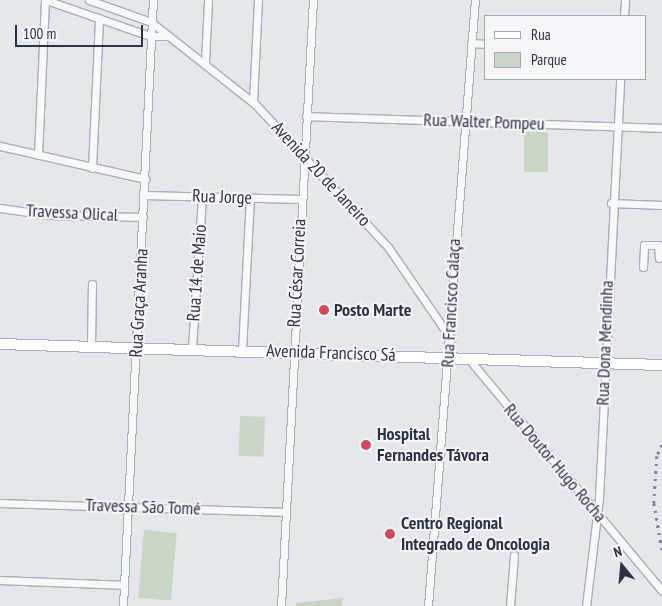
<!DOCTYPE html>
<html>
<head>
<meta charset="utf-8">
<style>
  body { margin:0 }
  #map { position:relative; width:662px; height:606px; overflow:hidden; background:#e4e7ec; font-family:"PT Sans Narrow",sans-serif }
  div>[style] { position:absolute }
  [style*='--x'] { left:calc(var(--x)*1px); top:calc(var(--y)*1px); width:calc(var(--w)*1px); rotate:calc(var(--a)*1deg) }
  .green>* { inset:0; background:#c9d6c5; transform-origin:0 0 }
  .roads { filter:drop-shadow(1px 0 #a9aeb7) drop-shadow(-1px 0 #a9aeb7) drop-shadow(0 1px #a9aeb7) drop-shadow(0 -1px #a9aeb7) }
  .minor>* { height:7px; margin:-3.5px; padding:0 3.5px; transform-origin:3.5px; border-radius:3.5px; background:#f7f8fa }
  .secondary>* { height:10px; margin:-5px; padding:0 5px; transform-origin:5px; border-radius:5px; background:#fff }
  .rail>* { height:2.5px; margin-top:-1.25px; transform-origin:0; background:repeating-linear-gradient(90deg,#7d8696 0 2.5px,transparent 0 7.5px) }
  .dots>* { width:14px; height:14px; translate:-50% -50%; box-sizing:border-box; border:2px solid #f4f6f9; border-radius:50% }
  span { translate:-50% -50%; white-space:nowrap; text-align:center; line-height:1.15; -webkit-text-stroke:4px #f4f6f9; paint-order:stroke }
  .street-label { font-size:18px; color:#2b3445 }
  .poi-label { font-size:18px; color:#2b3445; font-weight:700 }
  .left { translate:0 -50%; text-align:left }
  .legend { position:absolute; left:484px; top:15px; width:162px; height:65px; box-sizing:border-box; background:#f4f6f9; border:1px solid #a4a8b1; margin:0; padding:6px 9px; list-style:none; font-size:15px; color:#2b3445 }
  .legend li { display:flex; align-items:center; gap:10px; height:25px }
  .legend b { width:25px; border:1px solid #a4a8b1 }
  .north { position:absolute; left:597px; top:541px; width:50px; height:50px; -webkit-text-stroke:4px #f4f6f9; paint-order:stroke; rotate:343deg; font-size:14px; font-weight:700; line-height:20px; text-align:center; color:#2b3445 }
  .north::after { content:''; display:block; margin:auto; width:18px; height:22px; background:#2b3445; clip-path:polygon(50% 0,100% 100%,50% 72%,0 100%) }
  .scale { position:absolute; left:15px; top:25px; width:128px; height:22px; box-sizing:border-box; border:2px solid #2b3445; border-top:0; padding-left:6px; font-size:15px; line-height:18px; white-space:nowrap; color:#2b3445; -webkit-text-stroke:4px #f4f6f9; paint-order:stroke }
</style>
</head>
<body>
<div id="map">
  <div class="green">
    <div style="left:524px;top:132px;width:24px;height:40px"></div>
    <div style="left:240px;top:416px;width:25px;height:40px;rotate:2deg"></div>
    <div style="left:144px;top:530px;width:33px;height:68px;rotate:5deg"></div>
    <div style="clip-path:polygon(343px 598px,342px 606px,296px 606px,296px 603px)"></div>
  </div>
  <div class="roads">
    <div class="minor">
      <div style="--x:46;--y:0;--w:110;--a:19.1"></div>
      <div style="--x:150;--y:36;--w:15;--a:0"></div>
      <div style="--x:89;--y:0;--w:66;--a:19.5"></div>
      <div style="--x:151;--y:22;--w:132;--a:38.3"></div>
      <div style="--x:255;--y:104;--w:195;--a:47.1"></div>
      <div style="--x:388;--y:247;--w:112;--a:55.6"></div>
      <div style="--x:624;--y:16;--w:16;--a:-86"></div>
      <div style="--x:471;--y:43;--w:15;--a:4"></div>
      <div style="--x:205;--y:62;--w:62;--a:-87.2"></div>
      <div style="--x:253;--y:102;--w:102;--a:-87.2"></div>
      <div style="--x:306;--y:116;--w:356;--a:1.9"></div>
      <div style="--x:0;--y:146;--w:149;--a:12.8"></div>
      <div style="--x:38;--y:155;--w:155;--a:-87.4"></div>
      <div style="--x:92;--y:168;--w:150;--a:-87.3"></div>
      <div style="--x:144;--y:195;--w:157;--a:1.5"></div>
      <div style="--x:611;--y:203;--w:51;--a:2.2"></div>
      <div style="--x:0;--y:208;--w:50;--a:8"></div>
      <div style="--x:50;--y:215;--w:93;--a:1.2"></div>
      <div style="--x:643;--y:267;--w:22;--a:-87"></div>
      <div style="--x:644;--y:245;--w:14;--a:0"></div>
      <div style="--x:658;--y:245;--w:13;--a:86"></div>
      <div style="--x:91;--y:346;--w:62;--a:-89.1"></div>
      <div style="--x:192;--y:348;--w:151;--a:-86.2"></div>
      <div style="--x:242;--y:350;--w:152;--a:-87"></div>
      <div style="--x:468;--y:358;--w:303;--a:50.2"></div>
      <div style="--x:0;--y:503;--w:285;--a:1.8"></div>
      <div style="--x:0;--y:580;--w:124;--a:2.3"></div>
      <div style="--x:123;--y:606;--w:607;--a:-87.17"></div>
      <div style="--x:281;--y:606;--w:607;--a:-86.98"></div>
      <div style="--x:428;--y:606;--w:608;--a:-85.57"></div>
      <div style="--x:510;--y:606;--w:51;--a:-85.5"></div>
      <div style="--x:586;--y:606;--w:109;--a:-83.1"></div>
      <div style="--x:599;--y:498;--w:420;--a:-87.1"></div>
    </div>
    <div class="secondary">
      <div style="--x:0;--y:344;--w:662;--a:1.82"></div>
    </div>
  </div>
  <div class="rail">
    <div style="--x:662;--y:445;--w:12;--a:114"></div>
    <div style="--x:657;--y:456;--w:47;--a:93.7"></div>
    <div style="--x:654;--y:503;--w:48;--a:80.3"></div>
  </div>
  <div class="dots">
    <div style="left:324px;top:310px;background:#d1495b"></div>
    <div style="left:366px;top:445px;background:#d1495b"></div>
    <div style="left:390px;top:534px;background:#d1495b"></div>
  </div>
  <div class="street-label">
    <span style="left:484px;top:122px;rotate:2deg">Rua Walter Pompeu</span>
    <span style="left:321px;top:174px;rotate:47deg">Avenida 20 de Janeiro</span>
    <span style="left:222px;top:197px;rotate:2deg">Rua Jorge</span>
    <span style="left:72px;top:213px;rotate:3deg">Travessa Olical</span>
    <span style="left:197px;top:273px;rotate:-86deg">Rua 14 de Maio</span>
    <span style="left:297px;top:273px;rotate:-87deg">Rua César Correia</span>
    <span style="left:139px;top:303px;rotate:-87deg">Rua Graça Aranha</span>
    <span style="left:451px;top:303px;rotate:-87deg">Rua Francisco Calaça</span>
    <span style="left:605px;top:343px;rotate:-88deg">Rua Dona Mendinha</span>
    <span style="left:331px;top:353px;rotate:2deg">Avenida Francisco Sá</span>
    <span style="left:555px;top:463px;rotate:50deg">Rua Doutor Hugo Rocha</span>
    <span style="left:143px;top:507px;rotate:2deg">Travessa São Tomé</span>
  </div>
  <div class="poi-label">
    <span class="left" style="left:334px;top:310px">Posto Marte</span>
    <span class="left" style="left:377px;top:445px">Hospital<br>Fernandes Távora</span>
    <span class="left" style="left:401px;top:534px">Centro Regional<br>Integrado de Oncologia</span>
  </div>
  <ul class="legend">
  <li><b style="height:6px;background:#fff"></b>Rua</li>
  <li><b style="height:14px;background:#c9d6c5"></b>Parque</li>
  </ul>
  <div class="north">N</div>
  <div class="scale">100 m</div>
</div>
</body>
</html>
